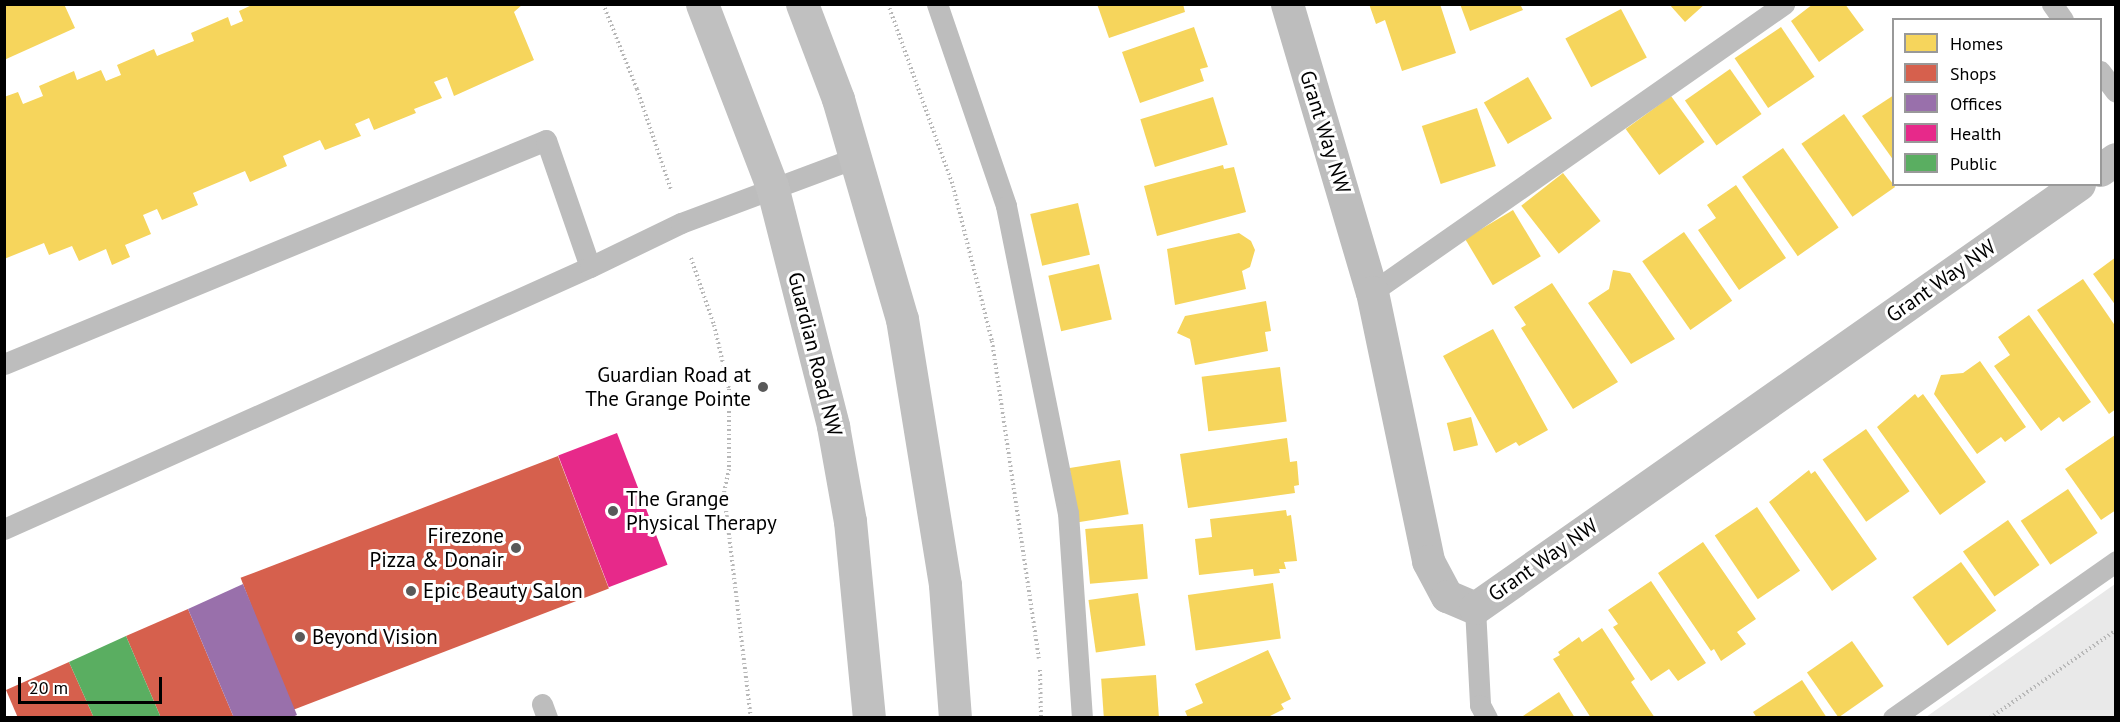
<!DOCTYPE html>
<html>
<head>
<meta charset="utf-8">
<style>
  body { margin:0 }
  #map { position:relative; width:2120px; height:722px; overflow:hidden; background:#fff; font-family:"PT Sans",sans-serif }
  div>[style] { position:absolute }
  [style*='--x'] { left:calc(var(--x)*1px); top:calc(var(--y)*1px); width:calc(var(--w)*1px); rotate:calc(var(--a)*1deg) }
  .green>* { inset:0; background:#e9e9e9 }
  .homes>* { inset:0; background:#f6d55c; transform-origin:0 0 }
  .shops>* { inset:0; background:#d6604d; transform-origin:0 0 }
  .offices>* { inset:0; background:#9970ab }
  .health>* { inset:0; background:#e7298a; transform-origin:0 0 }
  .public>* { inset:0; background:#5aae61 }
  .path>* { height:4px; margin-top:-2px; transform-origin:0; background:repeating-linear-gradient(90deg,#b8b8b8 0 1.5px,transparent 0 4.5px) }
  .service>* { height:21px; margin:-10.5px; padding:0 10.5px; transform-origin:10.5px; border-radius:10.5px; background:#bdbdbd }
  .minor>* { height:33px; margin:-16.5px; padding:0 16.5px; transform-origin:16.5px; border-radius:16.5px; background:#bdbdbd }
  .secondary>* { height:33px; margin:-16.5px; padding:0 16.5px; transform-origin:16.5px; border-radius:16.5px; background:#c0c0c0 }
  .dots>* { width:16px; height:16px; translate:-50% -50%; box-sizing:border-box; border:3px solid #fff; border-radius:50% }
  span { translate:-50% -50%; white-space:nowrap; text-align:center; line-height:1.15; -webkit-text-stroke:6px #fff; paint-order:stroke }
  .street-label { font-size:21px; color:#000 }
  .poi-label { font-size:21px; color:#000 }
  .right { translate:-100% -50%; text-align:right }
  .left { translate:0 -50%; text-align:left }
  .frame { position:absolute; inset:0; border:6px solid #000; pointer-events:none }
  .legend { position:absolute; left:1892px; top:18px; width:210px; height:168px; box-sizing:border-box; background:#fff; border:2px solid #999; margin:0; padding:8px 10px; list-style:none; font-size:18px; color:#000 }
  .legend li { display:flex; align-items:center; gap:12px; height:30px }
  .legend b { width:30px; border:2px solid #999 }
  .scale { position:absolute; left:18px; top:677px; width:144px; height:27px; box-sizing:border-box; border:3px solid #000; border-top:0; padding-left:8px; font-size:18px; line-height:21px; white-space:nowrap; color:#000; -webkit-text-stroke:4px #fff; paint-order:stroke }
</style>
</head>
<body>
<div id="map">
  <div class="green">
    <div style="clip-path:polygon(2115px 584px,2115px 717px,1926px 717px)"></div>
  </div>
  <div class="homes">
    <div style="clip-path:polygon(4px 4px,64px 4px,75px 28px,4px 60px)"></div>
    <div style="clip-path:polygon(254px 4px,523px 4px,514px 12px,534px 60px,454px 96px,447px 77px,434px 82px,442px 98px,414px 109px,416px 113px,374px 130px,369px 118px,355px 124px,361px 136px,325px 150px,320px 140px,283px 156px,287px 166px,250px 182px,245px 171px,193px 193px,198px 205px,162px 220px,157px 209px,143px 215px,151px 234px,125px 245px,130px 257px,112px 265px,106px 249px,79px 261px,72px 246px,49px 255px,44px 243px,4px 259px,4px 97px,18px 92px,23px 104px,43px 96px,39px 86px,74px 71px,77px 80px,101px 70px,106px 81px,121px 75px,117px 65px,154px 49px,157px 56px,194px 41px,191px 33px,228px 17px,231px 26px,243px 21px,239px 11px)"></div>
    <div style="clip-path:polygon(1097px 4px,1183px 4px,1185px 12px,1109px 38px)"></div>
    <div style="clip-path:polygon(1369px 4px,1440px 4px,1456px 53px,1402px 71px,1385px 20px,1376px 24px)"></div>
    <div style="clip-path:polygon(1460px 4px,1520px 4px,1523px 10px,1470px 31px)"></div>
    <div style="clip-path:polygon(1669px 4px,1705px 4px,1685px 22px)"></div>
    <div style="clip-path:polygon(1813px 4px,1845px 4px,1864px 30px,1819px 62px,1791px 21px)"></div>
    <div style="left:1621px;top:9px;width:55px;height:63px;rotate:62deg"></div>
    <div style="clip-path:polygon(1194px 27px,1208px 67px,1200px 69px,1204px 81px,1140px 103px,1122px 52px)"></div>
    <div style="left:1781px;top:27px;width:60px;height:56px;rotate:56deg"></div>
    <div style="left:1730px;top:69px;width:55px;height:55px;rotate:55deg"></div>
    <div style="left:1528px;top:77px;width:48px;height:51px;rotate:60deg"></div>
    <div style="clip-path:polygon(1894px 95px,1894px 161px,1862px 116px)"></div>
    <div style="left:1671px;top:96px;width:57px;height:56px;rotate:54deg"></div>
    <div style="left:1213px;top:97px;width:50px;height:76px;rotate:73deg"></div>
    <div style="left:1477px;top:108px;width:61px;height:58px;rotate:72deg"></div>
    <div style="left:1844px;top:114px;width:89px;height:52px;rotate:55deg"></div>
    <div style="left:1783px;top:148px;width:97px;height:50px;rotate:55deg"></div>
    <div style="clip-path:polygon(1223px 165px,1224px 169px,1234px 167px,1246px 212px,1157px 236px,1144px 186px)"></div>
    <div style="left:1563px;top:173px;width:61px;height:53px;rotate:52deg"></div>
    <div style="clip-path:polygon(1736px 185px,1786px 258px,1739px 290px,1698px 230px,1716px 218px,1707px 205px)"></div>
    <div style="left:1078px;top:203px;width:53px;height:49px;rotate:77deg"></div>
    <div style="left:1513px;top:210px;width:54px;height:56px;rotate:59deg"></div>
    <div style="left:1684px;top:232px;width:84px;height:51px;rotate:55deg"></div>
    <div style="clip-path:polygon(1239px 233px,1251px 241px,1255px 250px,1250px 267px,1242px 271px,1246px 289px,1175px 305px,1167px 249px)"></div>
    <div style="clip-path:polygon(2116px 257px,2116px 306px,2093px 274px)"></div>
    <div style="left:1099px;top:264px;width:57px;height:52px;rotate:77deg"></div>
    <div style="clip-path:polygon(1613px 270px,1630px 273px,1675px 339px,1631px 364px,1588px 303px,1609px 289px)"></div>
    <div style="clip-path:polygon(2083px 279px,2116px 327px,2116px 409px,2109px 414px,2037px 310px)"></div>
    <div style="clip-path:polygon(1552px 283px,1618px 382px,1573px 409px,1521px 328px,1526px 325px,1514px 307px)"></div>
    <div style="clip-path:polygon(1266px 301px,1271px 331px,1265px 332px,1268px 351px,1195px 365px,1190px 339px,1177px 333px,1185px 316px)"></div>
    <div style="clip-path:polygon(2029px 315px,2091px 402px,2063px 422px,2059px 417px,2041px 431px,1994px 366px,2010px 355px,1998px 337px)"></div>
    <div style="clip-path:polygon(1493px 329px,1548px 430px,1519px 446px,1516px 442px,1496px 453px,1443px 356px)"></div>
    <div style="clip-path:polygon(1980px 361px,2026px 427px,2005px 442px,2001px 437px,1977px 454px,1934px 394px,1941px 375px,1963px 373px)"></div>
    <div style="left:1280px;top:367px;width:55px;height:79px;rotate:83deg"></div>
    <div style="clip-path:polygon(1915px 394px,1918px 398px,1923px 394px,1986px 482px,1940px 515px,1877px 427px)"></div>
    <div style="left:1471px;top:417px;width:29px;height:25px;rotate:76deg"></div>
    <div style="left:1866px;top:429px;width:76px;height:53px;rotate:55deg"></div>
    <div style="clip-path:polygon(2115px 435px,2116px 510px,2101px 520px,2065px 469px)"></div>
    <div style="clip-path:polygon(1287px 438px,1290px 462px,1297px 461px,1299px 485px,1294px 486px,1295px 493px,1188px 508px,1180px 454px)"></div>
    <div style="left:1120px;top:460px;width:55px;height:51px;rotate:81deg"></div>
    <div style="clip-path:polygon(1809px 470px,1811px 474px,1815px 471px,1877px 559px,1832px 591px,1769px 502px)"></div>
    <div style="left:2068px;top:489px;width:53px;height:57px;rotate:56deg"></div>
    <div style="left:1757px;top:507px;width:77px;height:51px;rotate:56deg"></div>
    <div style="clip-path:polygon(1286px 510px,1287px 516px,1291px 515px,1297px 561px,1284px 562px,1286px 569px,1279px 569px,1280px 573px,1254px 576px,1253px 569px,1199px 575px,1195px 539px,1212px 537px,1210px 519px)"></div>
    <div style="left:2008px;top:520px;width:55px;height:55px;rotate:55deg"></div>
    <div style="left:1143px;top:524px;width:55px;height:58px;rotate:85deg"></div>
    <div style="clip-path:polygon(1703px 542px,1756px 619px,1737px 632px,1746px 644px,1721px 661px,1714px 649px,1711px 651px,1658px 573px)"></div>
    <div style="left:1961px;top:562px;width:60px;height:60px;rotate:54deg"></div>
    <div style="clip-path:polygon(1651px 581px,1706px 663px,1678px 681px,1669px 669px,1651px 681px,1613px 627px,1618px 624px,1608px 610px)"></div>
    <div style="left:1273px;top:583px;width:56px;height:86px;rotate:82deg"></div>
    <div style="left:1138px;top:593px;width:53px;height:50px;rotate:82deg"></div>
    <div style="clip-path:polygon(1602px 628px,1635px 679px,1631px 682px,1655px 718px,1591px 718px,1553px 659px,1560px 655px,1558px 652px,1579px 637px,1582px 642px)"></div>
    <div style="left:1852px;top:641px;width:55px;height:55px;rotate:55deg"></div>
    <div style="clip-path:polygon(1268px 650px,1291px 699px,1281px 704px,1284px 709px,1266px 718px,1188px 718px,1185px 711px,1203px 703px,1195px 684px)"></div>
    <div style="left:1156px;top:675px;width:43px;height:55px;rotate:86deg"></div>
    <div style="clip-path:polygon(1802px 680px,1827px 718px,1757px 718px,1753px 712px)"></div>
    <div style="clip-path:polygon(1559px 692px,1575px 718px,1520px 718px)"></div>
  </div>
  <div class="shops">
    <div style="left:558px;top:456px;width:142px;height:340px;rotate:69deg"></div>
    <div style="clip-path:polygon(188px 609px,234px 718px,161px 718px,126px 636px)"></div>
    <div style="clip-path:polygon(69px 662px,94px 718px,18px 718px,6px 690px)"></div>
  </div>
  <div class="offices">
    <div style="clip-path:polygon(243px 584px,297px 715px,290px 718px,234px 718px,188px 609px)"></div>
  </div>
  <div class="health">
    <div style="left:617px;top:433px;width:141px;height:63px;rotate:69deg"></div>
  </div>
  <div class="public">
    <div style="clip-path:polygon(126px 636px,161px 718px,94px 718px,69px 662px)"></div>
  </div>
  <div class="path">
    <div style="--x:603;--y:4;--w:92;--a:68.2"></div>
    <div style="--x:637;--y:89;--w:107;--a:71.4"></div>
    <div style="--x:888;--y:4;--w:193;--a:70.3"></div>
    <div style="--x:953;--y:186;--w:160;--a:75.9"></div>
    <div style="--x:992;--y:341;--w:321;--a:81.6"></div>
    <div style="--x:691;--y:258;--w:71;--a:71.1"></div>
    <div style="--x:714;--y:325;--w:66;--a:76.8"></div>
    <div style="--x:729;--y:389;--w:80;--a:90"></div>
    <div style="--x:729;--y:469;--w:25;--a:102"></div>
    <div style="--x:724;--y:493;--w:227;--a:83.2"></div>
    <div style="--x:1040;--y:670;--w:48;--a:88.8"></div>
    <div style="--x:1990;--y:718;--w:154;--a:-34.9"></div>
  </div>
  <div class="service">
    <div style="--x:937;--y:4;--w:213;--a:71.1"></div>
    <div style="--x:1006;--y:206;--w:313;--a:78.6"></div>
    <div style="--x:1068;--y:513;--w:205;--a:86.1"></div>
    <div style="--x:2052;--y:4;--w:19;--a:55"></div>
    <div style="--x:2100;--y:71;--w:26;--a:53"></div>
    <div style="--x:1372;--y:292;--w:503;--a:-34.95"></div>
    <div style="--x:4;--y:364;--w:586;--a:-22.45"></div>
    <div style="--x:546;--y:140;--w:134;--a:70.9"></div>
    <div style="--x:4;--y:529;--w:642;--a:-24.09"></div>
    <div style="--x:590;--y:267;--w:101;--a:-25.8"></div>
    <div style="--x:681;--y:223;--w:186;--a:-20.5"></div>
    <div style="--x:1475;--y:608;--w:97;--a:87"></div>
    <div style="--x:1480;--y:705;--w:15;--a:62"></div>
    <div style="--x:542;--y:704;--w:15;--a:70"></div>
    <div style="--x:1893;--y:718;--w:273;--a:-35.1"></div>
  </div>
  <div class="minor">
    <div style="--x:1287;--y:4;--w:300;--a:73.6"></div>
    <div style="--x:1372;--y:292;--w:275;--a:78.2"></div>
    <div style="--x:1428;--y:561;--w:40;--a:62"></div>
    <div style="--x:1447;--y:596;--w:30;--a:23"></div>
    <div style="--x:1475;--y:608;--w:738;--a:-35.07"></div>
    <div style="--x:2100;--y:170;--w:19;--a:-35"></div>
  </div>
  <div class="secondary">
    <div style="--x:702;--y:4;--w:195;--a:69"></div>
    <div style="--x:772;--y:186;--w:248;--a:75.7"></div>
    <div style="--x:833;--y:426;--w:97;--a:79.9"></div>
    <div style="--x:850;--y:521;--w:198;--a:84.5"></div>
    <div style="--x:802;--y:4;--w:102;--a:69.2"></div>
    <div style="--x:838;--y:99;--w:229;--a:73.8"></div>
    <div style="--x:902;--y:319;--w:269;--a:80.8"></div>
    <div style="--x:945;--y:585;--w:133;--a:85.7"></div>
  </div>
  <div class="dots">
    <div style="left:763px;top:387px;background:#595959"></div>
    <div style="left:613px;top:511px;background:#595959"></div>
    <div style="left:516px;top:548px;background:#595959"></div>
    <div style="left:411px;top:591px;background:#595959"></div>
    <div style="left:300px;top:637px;background:#595959"></div>
  </div>
  <div class="street-label">
    <span style="left:1325px;top:132px;rotate:73deg">Grant Way NW</span>
    <span style="left:1941px;top:281px;rotate:-35deg">Grant Way NW</span>
    <span style="left:815px;top:354px;rotate:76deg">Guardian Road NW</span>
    <span style="left:1543px;top:560px;rotate:-35deg">Grant Way NW</span>
  </div>
  <div class="poi-label">
    <span class="right" style="left:751px;top:387px">Guardian Road at<br>The Grange Pointe</span>
    <span class="left" style="left:626px;top:511px">The Grange<br>Physical Therapy</span>
    <span class="right" style="left:504px;top:548px">Firezone<br>Pizza &amp; Donair</span>
    <span class="left" style="left:423px;top:591px">Epic Beauty Salon</span>
    <span class="left" style="left:312px;top:637px">Beyond Vision</span>
  </div>
  <div class="frame"></div>
  <ul class="legend">
  <li><b style="height:16px;background:#f6d55c"></b>Homes</li>
  <li><b style="height:16px;background:#d6604d"></b>Shops</li>
  <li><b style="height:16px;background:#9970ab"></b>Offices</li>
  <li><b style="height:16px;background:#e7298a"></b>Health</li>
  <li><b style="height:16px;background:#5aae61"></b>Public</li>
  </ul>
  <div class="scale">20 m</div>
</div>
</body>
</html>
